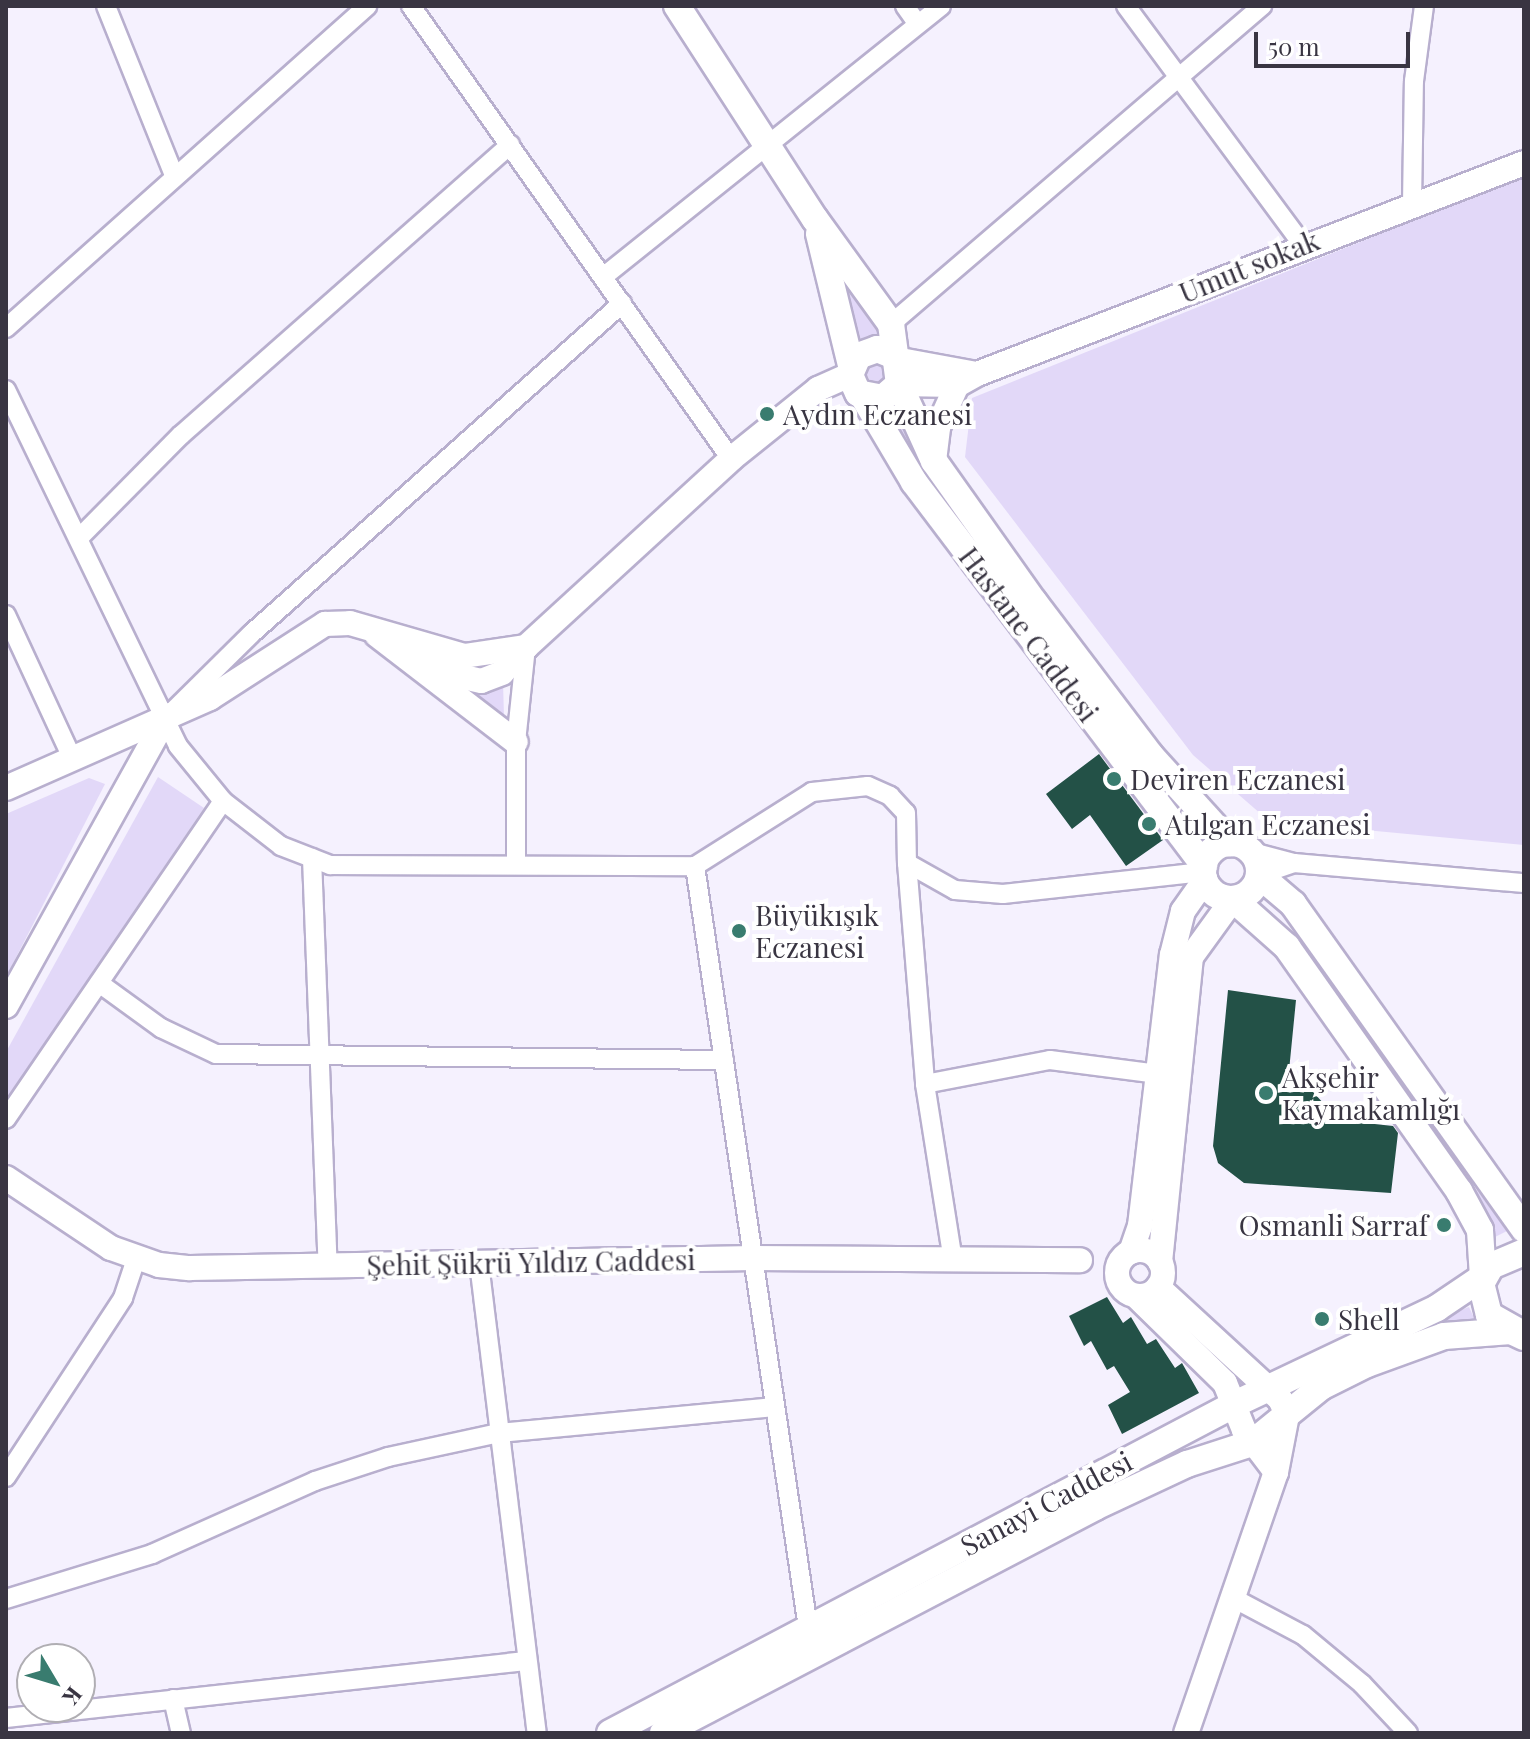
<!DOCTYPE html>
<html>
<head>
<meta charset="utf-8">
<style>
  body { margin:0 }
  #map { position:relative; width:1530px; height:1739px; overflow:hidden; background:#f5f1fe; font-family:"Playfair Display",serif }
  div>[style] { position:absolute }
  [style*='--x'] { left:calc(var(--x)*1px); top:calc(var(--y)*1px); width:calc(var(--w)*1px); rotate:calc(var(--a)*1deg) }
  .green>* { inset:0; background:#e2d8f8 }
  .building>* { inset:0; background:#235147 }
  .roads { filter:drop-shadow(2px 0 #b8afce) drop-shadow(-2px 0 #b8afce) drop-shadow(0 2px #b8afce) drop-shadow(0 -2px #b8afce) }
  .minor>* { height:18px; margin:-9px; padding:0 9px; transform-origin:9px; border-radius:9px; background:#fff }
  .tertiary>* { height:24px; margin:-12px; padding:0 12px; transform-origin:12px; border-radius:12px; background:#fff }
  .tertiary>.ring { margin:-12px; padding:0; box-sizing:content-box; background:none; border:24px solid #fff; border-radius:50% }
  .secondary>* { height:26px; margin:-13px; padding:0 13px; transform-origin:13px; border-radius:13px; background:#fff }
  .secondary>.ring { margin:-13px; padding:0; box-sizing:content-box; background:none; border:26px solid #fff; border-radius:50% }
  .dots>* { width:22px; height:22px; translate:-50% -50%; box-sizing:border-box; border:4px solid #fff; border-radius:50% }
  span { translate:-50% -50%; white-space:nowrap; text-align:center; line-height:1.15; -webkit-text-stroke:8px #fff; paint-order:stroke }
  .street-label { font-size:28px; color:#393542 }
  .poi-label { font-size:28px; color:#393542 }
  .left { translate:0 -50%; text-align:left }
  .right { translate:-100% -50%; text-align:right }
  .frame { position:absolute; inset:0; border:8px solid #393542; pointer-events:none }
  .north { position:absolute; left:16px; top:1643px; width:80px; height:80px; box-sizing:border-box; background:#fff; border:2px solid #b0aeb3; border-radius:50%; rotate:128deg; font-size:22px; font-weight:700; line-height:32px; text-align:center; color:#393542 }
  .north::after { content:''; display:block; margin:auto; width:28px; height:36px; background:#397c6f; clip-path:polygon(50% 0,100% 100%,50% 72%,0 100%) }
  .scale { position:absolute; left:1254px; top:32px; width:156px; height:36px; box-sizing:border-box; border:4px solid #393542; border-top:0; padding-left:10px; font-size:24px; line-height:28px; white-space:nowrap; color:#393542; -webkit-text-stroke:6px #fff; paint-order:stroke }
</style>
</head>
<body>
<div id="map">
  <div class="green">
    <div style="clip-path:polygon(1524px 176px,1524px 845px,1269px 821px,1193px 755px,965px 457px,972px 398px)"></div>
    <div style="clip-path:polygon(827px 247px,883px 336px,854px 347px)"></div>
    <div style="clip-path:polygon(882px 361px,889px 382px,874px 387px,865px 372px,869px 364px)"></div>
    <div style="clip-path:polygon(897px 403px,909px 442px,927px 479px,873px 408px)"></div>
    <div style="clip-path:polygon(503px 682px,504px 717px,463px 687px,482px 693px)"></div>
    <div style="clip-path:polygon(158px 777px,204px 808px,6px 1100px,6px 1052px)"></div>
    <div style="clip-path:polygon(89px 778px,105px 784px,6px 977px,6px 814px)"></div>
    <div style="clip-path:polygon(1469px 1181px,1511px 1229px,1495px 1237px)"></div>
    <div style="clip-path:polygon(1469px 1307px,1476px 1322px,1379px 1341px)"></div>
  </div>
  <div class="building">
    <div style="clip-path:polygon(1099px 754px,1163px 840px,1126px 866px,1090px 815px,1072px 829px,1046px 794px)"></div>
    <div style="clip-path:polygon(1228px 990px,1296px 1000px,1288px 1081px,1302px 1080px,1325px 1105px,1320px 1118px,1393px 1126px,1398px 1133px,1391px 1193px,1244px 1183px,1218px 1163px,1213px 1146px)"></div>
    <div style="clip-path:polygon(1107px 1297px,1123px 1323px,1131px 1317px,1147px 1344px,1156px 1339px,1175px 1368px,1182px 1363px,1199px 1393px,1122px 1434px,1108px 1405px,1130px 1392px,1114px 1366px,1107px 1370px,1091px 1341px,1084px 1346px,1069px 1316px)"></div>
  </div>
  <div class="roads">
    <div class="minor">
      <div style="--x:106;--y:6;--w:182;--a:68.1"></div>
      <div style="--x:411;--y:6;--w:555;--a:54.76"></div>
      <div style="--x:905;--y:6;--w:21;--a:55"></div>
      <div style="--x:1126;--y:6;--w:296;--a:53.5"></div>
      <div style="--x:1412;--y:204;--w:123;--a:-89.1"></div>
      <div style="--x:1414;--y:81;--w:76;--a:-82.4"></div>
      <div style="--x:603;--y:277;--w:433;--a:-38.7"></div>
      <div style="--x:891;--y:324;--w:489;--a:-40.6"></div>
      <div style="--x:6;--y:328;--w:484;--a:-41.7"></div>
      <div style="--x:6;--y:390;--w:395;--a:64.2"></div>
      <div style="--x:178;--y:746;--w:71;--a:50.7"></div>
      <div style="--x:223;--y:801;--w:73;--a:37.8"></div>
      <div style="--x:281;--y:846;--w:53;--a:21.2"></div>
      <div style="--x:330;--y:865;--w:365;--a:0.2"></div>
      <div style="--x:695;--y:866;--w:138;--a:-32.3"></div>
      <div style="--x:812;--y:792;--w:56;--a:-6.1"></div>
      <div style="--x:868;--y:786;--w:24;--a:24"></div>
      <div style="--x:890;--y:796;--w:23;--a:47"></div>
      <div style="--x:906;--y:813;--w:50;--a:88.9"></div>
      <div style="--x:907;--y:863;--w:55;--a:29.4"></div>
      <div style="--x:955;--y:890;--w:48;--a:4.8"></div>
      <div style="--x:1003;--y:894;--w:201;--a:-6.3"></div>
      <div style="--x:79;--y:538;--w:145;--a:-45.3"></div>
      <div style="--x:181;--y:435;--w:439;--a:-41.4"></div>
      <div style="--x:6;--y:615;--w:157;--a:65.2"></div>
      <div style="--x:172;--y:712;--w:111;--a:-44.6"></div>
      <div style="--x:251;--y:634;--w:497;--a:-41.7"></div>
      <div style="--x:1252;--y:852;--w:43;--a:14.7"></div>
      <div style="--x:1294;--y:863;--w:37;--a:161"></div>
      <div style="--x:312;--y:858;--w:409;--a:87.8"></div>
      <div style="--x:907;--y:863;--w:222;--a:85.3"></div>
      <div style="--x:925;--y:1084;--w:178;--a:81"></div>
      <div style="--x:1294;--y:863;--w:231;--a:5"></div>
      <div style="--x:516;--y:864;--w:122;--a:-90"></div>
      <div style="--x:516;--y:742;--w:96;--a:-84"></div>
      <div style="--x:695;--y:866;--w:770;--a:81.56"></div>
      <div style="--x:99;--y:983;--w:77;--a:36"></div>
      <div style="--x:161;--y:1028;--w:61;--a:25.3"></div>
      <div style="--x:216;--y:1054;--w:508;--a:0.68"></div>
      <div style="--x:925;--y:1084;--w:127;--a:-10.9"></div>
      <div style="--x:1050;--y:1060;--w:109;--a:7.4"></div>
      <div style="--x:6;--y:1119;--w:385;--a:-55.7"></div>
      <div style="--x:479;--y:1263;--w:474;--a:83"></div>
      <div style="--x:6;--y:1477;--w:214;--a:-56.8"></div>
      <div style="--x:123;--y:1298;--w:41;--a:-71.6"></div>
      <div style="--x:1233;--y:1598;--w:79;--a:27.9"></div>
      <div style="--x:1303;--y:1635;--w:77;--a:39.7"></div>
      <div style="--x:1362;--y:1684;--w:67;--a:46.8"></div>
      <div style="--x:6;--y:1599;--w:153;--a:-17.1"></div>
      <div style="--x:152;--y:1554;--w:179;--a:-24.1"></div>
      <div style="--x:315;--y:1481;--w:77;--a:-18.2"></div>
      <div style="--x:388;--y:1457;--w:114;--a:-12.2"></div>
      <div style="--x:499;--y:1433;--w:277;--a:-5.4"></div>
      <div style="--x:173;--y:1699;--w:35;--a:77"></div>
      <div style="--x:6;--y:1718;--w:523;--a:-6.26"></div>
    </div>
    <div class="tertiary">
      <div style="--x:895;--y:359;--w:83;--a:10.4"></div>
      <div style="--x:977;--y:374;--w:23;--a:151"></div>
      <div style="--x:957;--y:385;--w:58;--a:-179"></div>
      <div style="--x:977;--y:374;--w:586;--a:-21.09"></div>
      <div style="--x:934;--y:461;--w:34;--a:-83"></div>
      <div style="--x:938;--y:427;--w:46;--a:-65.7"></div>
      <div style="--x:377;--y:635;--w:175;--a:37.6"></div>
      <div style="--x:526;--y:647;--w:278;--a:-42.5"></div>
      <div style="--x:731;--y:459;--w:112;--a:-38.8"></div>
      <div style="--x:818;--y:389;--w:35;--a:-24"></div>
      <div style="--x:6;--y:788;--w:223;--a:-23.8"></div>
      <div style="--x:210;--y:698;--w:137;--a:-32.8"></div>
      <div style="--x:325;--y:624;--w:25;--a:-2"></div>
      <div style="--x:350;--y:623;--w:119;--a:16.1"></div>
      <div style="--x:464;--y:656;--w:63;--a:-8.3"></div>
      <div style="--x:526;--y:647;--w:35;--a:133"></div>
      <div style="--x:502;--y:673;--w:22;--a:159"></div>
      <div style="--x:481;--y:681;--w:62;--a:-166.9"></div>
      <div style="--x:6;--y:1006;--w:332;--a:-61"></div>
      <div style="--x:6;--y:1178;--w:126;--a:33.7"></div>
      <div style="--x:111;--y:1248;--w:51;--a:19.5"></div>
      <div style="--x:159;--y:1265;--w:31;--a:6"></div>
      <div style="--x:190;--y:1268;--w:564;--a:-1.02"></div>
      <div style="--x:754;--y:1258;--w:326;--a:0.4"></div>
      <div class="ring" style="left:1117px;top:1250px;width:22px;height:22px"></div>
      <div style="--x:1131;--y:1252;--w:28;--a:-71"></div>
      <div style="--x:1140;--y:1226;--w:273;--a:-83.3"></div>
      <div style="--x:1172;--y:955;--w:45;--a:-76"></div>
      <div style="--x:1183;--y:911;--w:39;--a:-55"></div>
      <div style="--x:1160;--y:1262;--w:307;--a:-84.2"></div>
      <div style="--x:1191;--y:957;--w:72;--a:-54.1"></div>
      <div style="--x:1158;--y:1287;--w:166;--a:42.6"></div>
      <div style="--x:1280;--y:1399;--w:17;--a:66"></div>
      <div style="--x:1287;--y:1415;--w:58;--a:100.9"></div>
      <div style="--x:1276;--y:1472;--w:276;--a:109"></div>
      <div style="--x:1136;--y:1296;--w:124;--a:44.3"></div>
      <div style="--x:1225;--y:1383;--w:51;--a:68"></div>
      <div style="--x:1244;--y:1430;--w:53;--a:52.7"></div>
    </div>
    <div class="secondary">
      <div style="--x:677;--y:6;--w:254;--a:57.1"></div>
      <div style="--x:815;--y:219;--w:130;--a:54.1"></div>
      <div style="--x:891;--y:324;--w:61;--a:82.4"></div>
      <div style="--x:899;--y:384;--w:21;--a:139"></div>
      <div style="--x:883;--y:398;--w:25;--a:-169"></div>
      <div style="--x:858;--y:393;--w:20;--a:-114"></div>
      <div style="--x:850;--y:375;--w:21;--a:-67"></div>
      <div style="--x:858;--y:356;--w:20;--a:-20"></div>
      <div style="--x:877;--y:349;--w:16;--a:22"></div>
      <div style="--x:819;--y:234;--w:135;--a:76.3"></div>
      <div style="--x:899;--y:384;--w:85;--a:65.6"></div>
      <div style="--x:934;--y:461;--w:173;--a:54.7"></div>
      <div style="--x:1034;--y:602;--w:193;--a:52.8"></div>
      <div style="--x:1151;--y:756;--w:118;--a:47.8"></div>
      <div style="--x:863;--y:396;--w:100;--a:59.3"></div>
      <div style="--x:914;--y:482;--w:481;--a:52.9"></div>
      <div class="ring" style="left:1203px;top:843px;width:30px;height:30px"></div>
      <div style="--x:1259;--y:875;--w:45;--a:40.5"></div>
      <div style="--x:1293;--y:904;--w:399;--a:54.6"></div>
      <div style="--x:1516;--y:1330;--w:31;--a:-151"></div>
      <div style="--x:1489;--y:1315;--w:32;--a:-104"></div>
      <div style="--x:1481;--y:1284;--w:21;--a:-61"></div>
      <div style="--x:1491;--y:1266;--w:36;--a:-23"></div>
      <div style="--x:610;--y:1733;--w:706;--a:-27.76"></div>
      <div style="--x:1235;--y:1404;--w:224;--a:-25.4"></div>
      <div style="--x:1437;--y:1308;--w:55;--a:-34"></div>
      <div style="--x:1483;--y:1277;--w:47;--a:-93.7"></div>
      <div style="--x:1480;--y:1230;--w:44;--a:-118.3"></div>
      <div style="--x:1459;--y:1191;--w:299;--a:-125.2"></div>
      <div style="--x:1287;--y:947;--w:72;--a:-138.4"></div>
      <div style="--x:663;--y:1733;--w:488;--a:-27.6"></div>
      <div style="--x:1095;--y:1507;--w:102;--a:-25.1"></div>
      <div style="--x:1187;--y:1464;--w:68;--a:-17.9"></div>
      <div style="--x:1252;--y:1443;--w:89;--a:-39.1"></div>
      <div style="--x:1321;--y:1387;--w:51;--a:-26.6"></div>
      <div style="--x:1367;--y:1364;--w:82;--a:-20"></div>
      <div style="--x:1444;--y:1336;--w:67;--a:-4.3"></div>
      <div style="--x:1511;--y:1331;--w:14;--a:25"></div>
    </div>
  </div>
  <div class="dots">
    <div style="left:767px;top:414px;background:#397c6f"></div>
    <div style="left:1114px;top:779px;background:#397c6f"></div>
    <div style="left:1149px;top:824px;background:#397c6f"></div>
    <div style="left:739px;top:931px;background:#397c6f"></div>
    <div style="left:1266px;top:1093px;background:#397c6f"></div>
    <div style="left:1444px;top:1225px;background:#397c6f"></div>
    <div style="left:1322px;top:1319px;background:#397c6f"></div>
  </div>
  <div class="street-label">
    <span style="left:1249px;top:266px;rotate:-22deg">Umut sokak</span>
    <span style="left:1029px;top:634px;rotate:53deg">Hastane Caddesi</span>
    <span style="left:531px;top:1262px;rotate:-1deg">Şehit Şükrü Yıldız Caddesi</span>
    <span style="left:1046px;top:1503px;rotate:-28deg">Sanayi Caddesi</span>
  </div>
  <div class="poi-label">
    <span class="left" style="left:783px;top:414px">Aydın Eczanesi</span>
    <span class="left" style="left:1130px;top:779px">Deviren Eczanesi</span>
    <span class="left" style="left:1165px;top:824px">Atılgan Eczanesi</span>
    <span class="left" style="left:755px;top:931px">Büyükışık<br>Eczanesi</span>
    <span class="left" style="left:1282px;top:1093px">Akşehir<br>Kaymakamlığı</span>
    <span class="right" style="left:1428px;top:1225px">Osmanli Sarraf</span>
    <span class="left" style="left:1338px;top:1319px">Shell</span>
  </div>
  <div class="frame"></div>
  <div class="north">K</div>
  <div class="scale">50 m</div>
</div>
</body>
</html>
